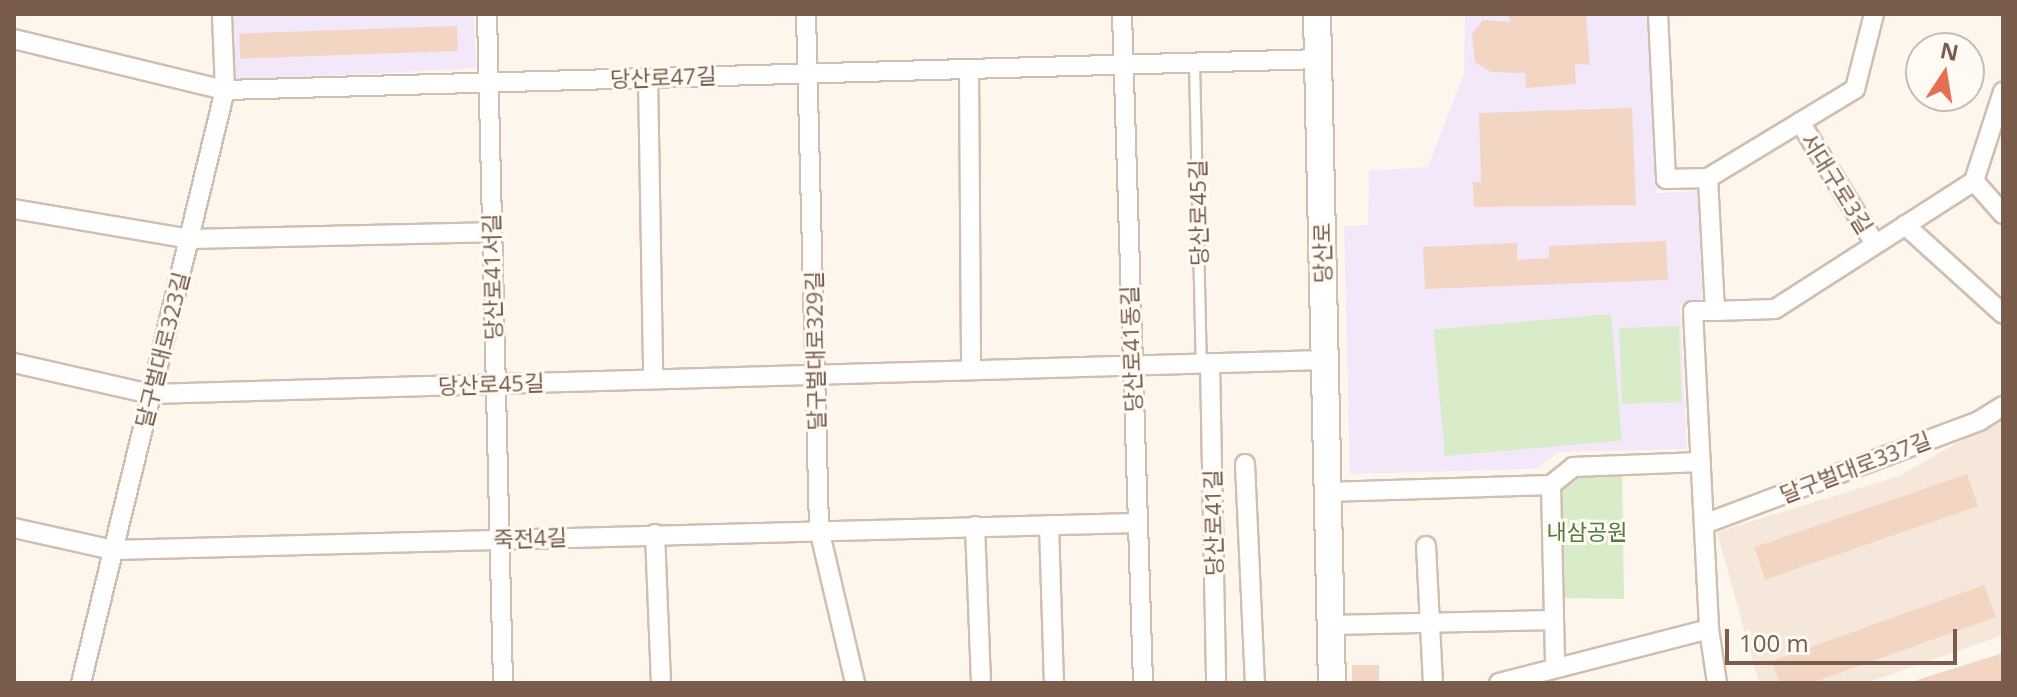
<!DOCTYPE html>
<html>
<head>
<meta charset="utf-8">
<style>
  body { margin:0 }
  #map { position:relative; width:2017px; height:697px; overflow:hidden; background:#fdf6ec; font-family:"Open Sans","Noto Sans KR",sans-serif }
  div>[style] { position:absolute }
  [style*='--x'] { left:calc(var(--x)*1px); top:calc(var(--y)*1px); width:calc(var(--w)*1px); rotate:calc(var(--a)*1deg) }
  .residential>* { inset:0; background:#f5e8da }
  .education>* { inset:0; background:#f3e8fa }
  .green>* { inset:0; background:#d8ecc9; transform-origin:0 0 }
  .building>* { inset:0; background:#f3d5c3; transform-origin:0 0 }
  .roads { filter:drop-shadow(2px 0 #d1beb0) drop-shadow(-2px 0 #d1beb0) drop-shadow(0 2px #d1beb0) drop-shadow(0 -2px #d1beb0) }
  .lane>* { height:9px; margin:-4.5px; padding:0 4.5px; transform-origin:4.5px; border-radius:4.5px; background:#fff }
  .street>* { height:18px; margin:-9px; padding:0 9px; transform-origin:9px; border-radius:9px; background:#fff }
  .secondary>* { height:26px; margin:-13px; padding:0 13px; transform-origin:13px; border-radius:13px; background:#fff }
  span { translate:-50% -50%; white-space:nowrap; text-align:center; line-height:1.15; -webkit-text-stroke:6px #fffaf3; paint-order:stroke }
  .street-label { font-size:22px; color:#7a5c4d }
  .park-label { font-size:22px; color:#537a41 }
  .frame { position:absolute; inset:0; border:16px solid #7a5c4d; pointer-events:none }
  .north { position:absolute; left:1905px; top:32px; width:80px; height:80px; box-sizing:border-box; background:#fffaf3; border:2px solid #cabbb1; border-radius:50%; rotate:12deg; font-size:22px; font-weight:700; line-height:32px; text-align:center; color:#7a5c4d }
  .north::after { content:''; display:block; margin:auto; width:28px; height:36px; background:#e76f51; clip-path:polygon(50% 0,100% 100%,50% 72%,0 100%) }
  .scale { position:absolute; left:1725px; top:629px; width:232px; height:36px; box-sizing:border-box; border:4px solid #7a5c4d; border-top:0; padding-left:10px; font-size:24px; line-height:28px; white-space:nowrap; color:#7a5c4d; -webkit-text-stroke:6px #fffaf3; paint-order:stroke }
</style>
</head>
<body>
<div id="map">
  <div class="residential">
    <div style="clip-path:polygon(2003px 416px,2003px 635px,1866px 683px,1759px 683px,1717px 532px,1899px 476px)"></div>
  </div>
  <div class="education">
    <div style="clip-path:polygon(228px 14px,474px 14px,476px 68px,230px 81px)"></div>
    <div style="clip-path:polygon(1465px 14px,1648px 14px,1657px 193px,1698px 191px,1702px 301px,1680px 305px,1687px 449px,1559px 452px,1536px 469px,1350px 474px,1344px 226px,1368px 225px,1369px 171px,1428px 167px,1464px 73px)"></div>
  </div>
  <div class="green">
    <div style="left:1611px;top:314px;width:127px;height:178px;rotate:85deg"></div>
    <div style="left:1679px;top:326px;width:76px;height:60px;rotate:88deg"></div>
    <div style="clip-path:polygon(1622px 466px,1624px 599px,1554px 598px,1551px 485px,1573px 467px)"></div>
  </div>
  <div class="building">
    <div style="clip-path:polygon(1586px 14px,1590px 65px,1575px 64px,1576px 84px,1526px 88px,1525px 73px,1491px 72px,1475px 62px,1472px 34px,1483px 20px,1510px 22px,1509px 16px)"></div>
    <div style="left:457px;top:26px;width:25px;height:218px;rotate:88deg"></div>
    <div style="clip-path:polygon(1632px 108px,1636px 205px,1474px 207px,1473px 182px,1481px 182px,1479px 113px)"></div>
    <div style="clip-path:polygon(1666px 241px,1668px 280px,1425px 289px,1423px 247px,1517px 243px,1517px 260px,1549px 258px,1549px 246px)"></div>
    <div style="left:1967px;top:474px;width:34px;height:225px;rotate:71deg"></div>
    <div style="clip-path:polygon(1984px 585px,1996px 617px,1811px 683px,1780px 683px,1772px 661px)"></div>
    <div style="clip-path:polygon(2003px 653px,2003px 683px,1917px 683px,1917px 680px)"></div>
    <div style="left:1379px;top:665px;width:18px;height:27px;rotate:90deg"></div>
  </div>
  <div class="roads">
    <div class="lane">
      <div style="--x:1194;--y:63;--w:300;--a:88.7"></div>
    </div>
    <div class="street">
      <div style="--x:487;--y:14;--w:669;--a:88.63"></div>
      <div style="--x:806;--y:14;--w:515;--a:88.55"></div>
      <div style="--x:819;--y:529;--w:158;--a:76.8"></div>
      <div style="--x:1122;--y:14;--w:669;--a:88.2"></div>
      <div style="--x:1658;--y:14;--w:165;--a:87.2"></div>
      <div style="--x:1666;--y:179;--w:42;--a:-1.4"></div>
      <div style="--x:14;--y:39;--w:217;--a:13.6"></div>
      <div style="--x:225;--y:90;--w:1093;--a:-1.62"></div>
      <div style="--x:969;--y:69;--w:301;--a:89.6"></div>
      <div style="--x:648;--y:78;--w:301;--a:89"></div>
      <div style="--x:1800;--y:122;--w:143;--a:58.4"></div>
      <div style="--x:1708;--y:178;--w:133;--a:87"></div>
      <div style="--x:1715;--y:311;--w:22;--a:180"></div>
      <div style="--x:1693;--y:311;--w:318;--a:87.1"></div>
      <div style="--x:1709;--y:629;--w:55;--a:81.6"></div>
      <div style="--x:1708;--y:178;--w:172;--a:-31.2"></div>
      <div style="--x:1855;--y:89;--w:77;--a:-75.8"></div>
      <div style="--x:1974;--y:181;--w:44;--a:48.7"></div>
      <div style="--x:14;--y:209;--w:178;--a:9.7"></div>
      <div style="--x:189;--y:239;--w:301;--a:-1.3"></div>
      <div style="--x:1905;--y:225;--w:132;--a:42.2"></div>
      <div style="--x:1715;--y:311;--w:60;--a:-1.9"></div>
      <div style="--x:1775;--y:309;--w:237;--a:-32.7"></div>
      <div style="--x:1974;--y:181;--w:94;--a:-72"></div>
      <div style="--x:14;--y:363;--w:140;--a:12.8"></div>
      <div style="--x:151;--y:394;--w:1173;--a:-1.66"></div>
      <div style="--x:1210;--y:363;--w:320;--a:88.9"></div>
      <div style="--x:1245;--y:464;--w:219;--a:87.4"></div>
      <div style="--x:1551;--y:485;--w:183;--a:88.7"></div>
      <div style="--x:1327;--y:492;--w:224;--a:-1.8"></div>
      <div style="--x:1551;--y:485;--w:28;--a:-39"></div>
      <div style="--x:1573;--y:467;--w:128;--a:-2.2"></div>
      <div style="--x:1704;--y:524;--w:294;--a:-20.5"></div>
      <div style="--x:1979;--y:421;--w:28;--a:-32"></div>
      <div style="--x:1049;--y:525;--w:158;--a:88.2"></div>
      <div style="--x:975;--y:526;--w:157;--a:87.8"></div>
      <div style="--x:14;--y:528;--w:101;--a:12.5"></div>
      <div style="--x:113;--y:550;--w:1023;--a:-1.51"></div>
      <div style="--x:655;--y:534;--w:149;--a:87.7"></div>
      <div style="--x:1426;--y:546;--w:137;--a:87.1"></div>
      <div style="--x:1331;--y:625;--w:223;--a:-1.3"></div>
      <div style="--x:81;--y:683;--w:610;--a:-76.35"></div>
      <div style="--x:225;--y:90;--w:76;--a:-92.3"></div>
      <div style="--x:1499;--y:683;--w:217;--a:-14.4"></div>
    </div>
    <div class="secondary">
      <div style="--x:1317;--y:14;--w:669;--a:88.72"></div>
    </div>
  </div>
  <div class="street-label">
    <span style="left:663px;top:77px;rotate:-2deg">당산로47길</span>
    <span style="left:1837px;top:183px;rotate:58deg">서대구로3길</span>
    <span style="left:1198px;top:213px;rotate:-91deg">당산로45길</span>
    <span style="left:1322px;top:253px;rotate:-91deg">당산로</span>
    <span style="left:492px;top:277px;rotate:-91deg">당산로41서길</span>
    <span style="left:1131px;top:349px;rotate:-92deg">당산로41동길</span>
    <span style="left:162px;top:350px;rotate:-76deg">달구벌대로323길</span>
    <span style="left:815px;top:351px;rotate:-91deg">달구벌대로329길</span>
    <span style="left:491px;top:384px;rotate:-2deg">당산로45길</span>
    <span style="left:1855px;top:467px;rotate:-21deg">달구벌대로337길</span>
    <span style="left:1213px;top:523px;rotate:-91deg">당산로41길</span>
    <span style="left:530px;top:538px;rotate:-2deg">죽전4길</span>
  </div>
  <div class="park-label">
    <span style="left:1587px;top:532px">내삼공원</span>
  </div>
  <div class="frame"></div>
  <div class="north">N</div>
  <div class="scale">100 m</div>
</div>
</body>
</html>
